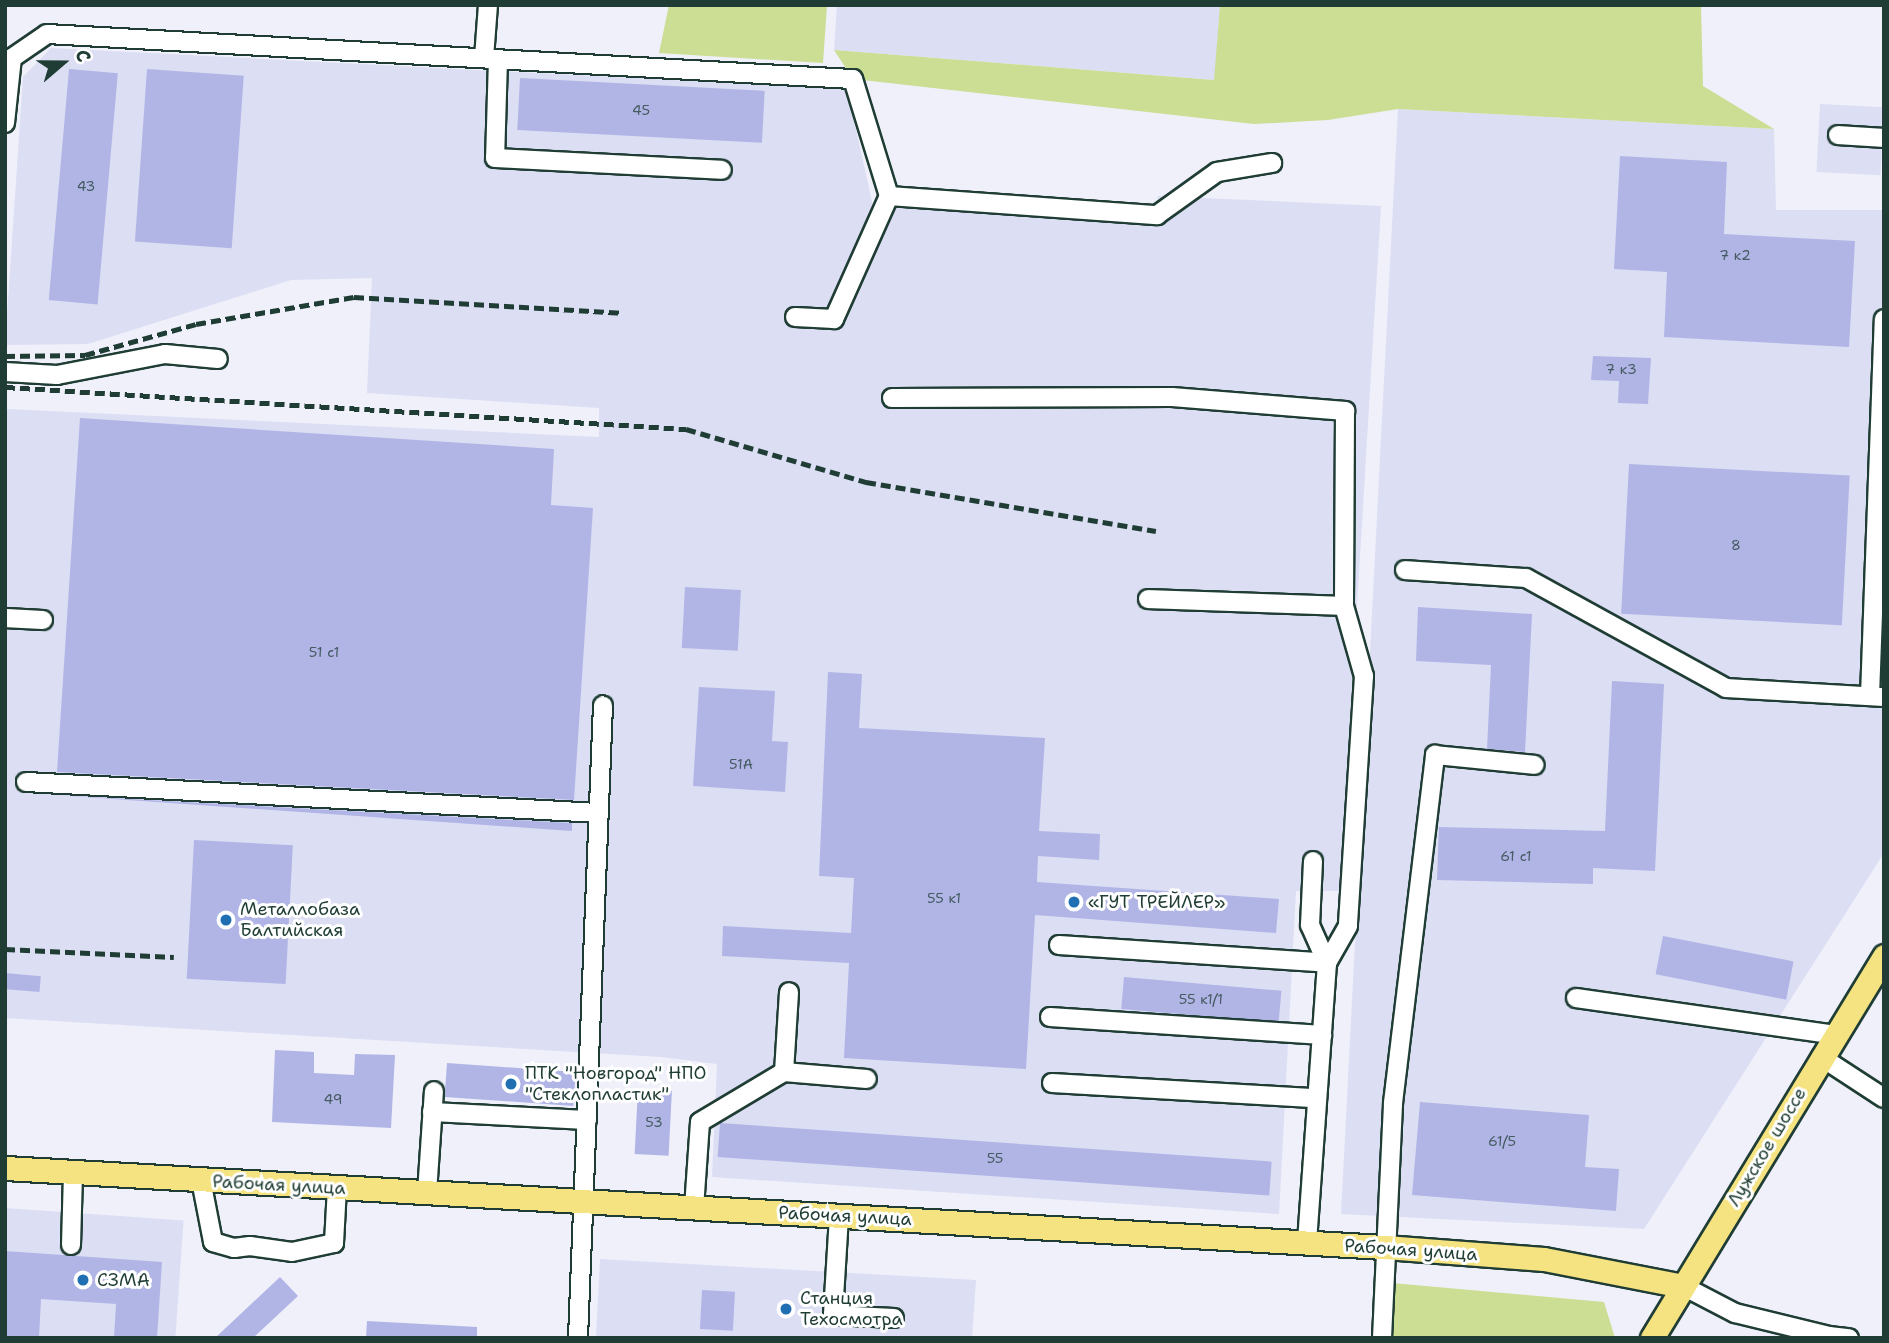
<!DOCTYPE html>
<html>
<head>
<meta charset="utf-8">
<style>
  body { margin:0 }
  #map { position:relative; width:1889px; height:1343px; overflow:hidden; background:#eff0fa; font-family:"Shantell Sans",sans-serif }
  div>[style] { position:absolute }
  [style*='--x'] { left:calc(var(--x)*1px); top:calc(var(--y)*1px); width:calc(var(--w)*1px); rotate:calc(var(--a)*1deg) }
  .built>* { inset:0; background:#dcdef4; transform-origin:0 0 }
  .green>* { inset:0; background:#ccde93 }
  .building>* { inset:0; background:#b1b5e6; transform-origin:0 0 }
  .roads { filter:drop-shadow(2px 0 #1f3d34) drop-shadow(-2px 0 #1f3d34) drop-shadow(0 2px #1f3d34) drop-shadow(0 -2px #1f3d34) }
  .minor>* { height:18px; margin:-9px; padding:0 9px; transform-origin:9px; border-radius:9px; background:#fff }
  .major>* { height:23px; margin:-11.5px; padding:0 11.5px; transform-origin:11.5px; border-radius:11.5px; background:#f5e382 }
  .rail>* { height:5px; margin-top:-2.5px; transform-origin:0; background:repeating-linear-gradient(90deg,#1f3d34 0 10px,transparent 0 15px) }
  .dots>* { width:19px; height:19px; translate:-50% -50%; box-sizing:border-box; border:4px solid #fff; border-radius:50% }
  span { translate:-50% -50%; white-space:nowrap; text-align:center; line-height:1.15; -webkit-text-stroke:6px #fff; paint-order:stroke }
  .number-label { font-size:14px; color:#445b60 }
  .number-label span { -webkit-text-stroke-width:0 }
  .poi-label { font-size:18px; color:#1f3d34 }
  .left { translate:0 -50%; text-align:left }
  .street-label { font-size:18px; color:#1f3d34 }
  .frame { position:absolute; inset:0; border:7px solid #1f3d34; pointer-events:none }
  .north { position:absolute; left:28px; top:28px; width:70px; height:70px; -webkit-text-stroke:5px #fff; paint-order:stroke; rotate:70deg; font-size:19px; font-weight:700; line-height:28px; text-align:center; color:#1f3d34 }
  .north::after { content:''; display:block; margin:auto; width:24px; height:32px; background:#1f3d34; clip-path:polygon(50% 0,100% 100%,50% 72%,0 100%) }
</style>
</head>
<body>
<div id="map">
  <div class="built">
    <div style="clip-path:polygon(837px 5px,1220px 5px,1215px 80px,834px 50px)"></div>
    <div style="clip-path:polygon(51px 48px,847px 89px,873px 206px,1154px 223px,1158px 196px,1381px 206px,1340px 891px,1296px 891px,1279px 1214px,712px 1177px,717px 1064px,661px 1057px,5px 1018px,7px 409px,599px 437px,599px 408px,367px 393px,372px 278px,291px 280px,88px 344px,5px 345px,23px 77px)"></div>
    <div style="left:1820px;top:104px;width:64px;height:68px;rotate:3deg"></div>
    <div style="clip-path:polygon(1398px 109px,1774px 129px,1776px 210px,1884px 210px,1884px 853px,1644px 1229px,1341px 1214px)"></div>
    <div style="left:5px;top:1208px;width:179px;height:130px;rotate:4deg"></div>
    <div style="clip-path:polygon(600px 1259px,976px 1280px,972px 1338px,596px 1338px)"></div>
  </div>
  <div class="green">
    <div style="clip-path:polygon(669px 5px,827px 5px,823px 63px,659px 53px)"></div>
    <div style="clip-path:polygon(1220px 5px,1701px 5px,1703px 86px,1774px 129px,1398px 109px,1328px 120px,1254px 124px,853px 79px,834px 50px,1214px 80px)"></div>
    <div style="clip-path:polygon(1392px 1283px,1604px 1302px,1615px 1338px,1392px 1338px)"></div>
  </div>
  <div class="building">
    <div style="left:69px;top:69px;width:49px;height:232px;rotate:5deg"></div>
    <div style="left:147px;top:69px;width:97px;height:173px;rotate:4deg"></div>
    <div style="left:520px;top:78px;width:245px;height:52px;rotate:3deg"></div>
    <div style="clip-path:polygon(1620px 156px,1727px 162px,1724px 234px,1855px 241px,1849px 347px,1664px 337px,1667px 272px,1614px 269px)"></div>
    <div style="clip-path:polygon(1593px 356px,1651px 358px,1648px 404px,1618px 403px,1619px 381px,1591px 380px)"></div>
    <div style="clip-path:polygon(80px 418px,554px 449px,551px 505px,593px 508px,574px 800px,57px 772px)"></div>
    <div style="left:1629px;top:464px;width:221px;height:150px;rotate:3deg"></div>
    <div style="left:685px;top:587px;width:56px;height:61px;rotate:3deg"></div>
    <div style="clip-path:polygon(1418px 607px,1532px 614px,1525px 752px,1487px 749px,1491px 665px,1416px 661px)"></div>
    <div style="clip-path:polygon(828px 672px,862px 674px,859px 728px,1045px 738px,1039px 831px,1100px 834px,1099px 860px,1038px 856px,1037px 882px,1279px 899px,1276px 933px,1035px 915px,1026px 1069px,844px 1058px,849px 963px,722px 956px,723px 926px,851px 933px,854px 878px,819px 876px)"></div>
    <div style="clip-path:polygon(1612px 681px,1664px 684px,1655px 871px,1593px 868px,1593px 884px,1437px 880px,1439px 827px,1605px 831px)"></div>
    <div style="clip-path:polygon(699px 687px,775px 691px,772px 741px,788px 742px,785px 792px,693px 786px)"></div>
    <div style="clip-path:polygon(56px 795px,572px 823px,572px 831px)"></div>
    <div style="left:194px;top:840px;width:99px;height:139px;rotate:3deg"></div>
    <div style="left:1663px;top:936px;width:133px;height:39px;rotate:11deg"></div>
    <div style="left:5px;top:973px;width:36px;height:16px;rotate:5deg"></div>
    <div style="left:1124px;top:977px;width:158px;height:32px;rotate:5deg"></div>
    <div style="clip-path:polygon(275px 1050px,314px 1052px,314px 1073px,354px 1075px,355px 1054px,395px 1055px,391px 1128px,272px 1122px)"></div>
    <div style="left:447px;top:1063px;width:129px;height:34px;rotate:4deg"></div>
    <div style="left:638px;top:1089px;width:34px;height:65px;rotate:3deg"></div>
    <div style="clip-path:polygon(1420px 1102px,1589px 1115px,1585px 1167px,1619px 1169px,1616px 1211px,1412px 1195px)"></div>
    <div style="left:720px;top:1123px;width:553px;height:34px;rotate:4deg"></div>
    <div style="clip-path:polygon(5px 1251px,162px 1262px,157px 1338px,114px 1338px,116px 1304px,41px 1299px,39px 1338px,5px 1338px)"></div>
    <div style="clip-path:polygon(280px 1277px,298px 1296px,253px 1338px,215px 1338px)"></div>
    <div style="left:702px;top:1290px;width:33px;height:39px;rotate:3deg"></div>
    <div style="clip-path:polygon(367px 1321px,477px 1327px,477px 1338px,366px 1338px)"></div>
  </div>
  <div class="roads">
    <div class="minor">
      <div style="--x:484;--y:58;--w:53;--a:-85.7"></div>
      <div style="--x:498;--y:59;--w:99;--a:91.7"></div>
      <div style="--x:495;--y:158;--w:227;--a:3"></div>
      <div style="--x:5;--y:123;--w:65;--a:-83.9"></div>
      <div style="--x:12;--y:58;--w:42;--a:-34.4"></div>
      <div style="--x:47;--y:34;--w:807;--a:3.2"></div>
      <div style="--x:853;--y:79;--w:122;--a:72.9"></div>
      <div style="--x:889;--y:196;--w:135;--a:114.1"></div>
      <div style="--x:834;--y:319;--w:39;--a:-177"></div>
      <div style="--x:1838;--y:135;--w:46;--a:3.7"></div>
      <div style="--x:889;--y:196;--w:269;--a:4.1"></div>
      <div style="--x:1157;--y:215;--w:74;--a:-35.6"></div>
      <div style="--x:1217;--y:172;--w:56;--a:-9.3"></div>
      <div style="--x:5;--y:372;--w:52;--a:3.3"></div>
      <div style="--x:57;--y:375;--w:110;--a:-11"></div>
      <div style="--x:165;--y:354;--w:53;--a:5.4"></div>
      <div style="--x:892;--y:398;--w:280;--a:-0.2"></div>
      <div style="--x:1172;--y:397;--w:174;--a:4.6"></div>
      <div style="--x:1345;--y:411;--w:195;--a:90.3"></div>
      <div style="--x:1344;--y:606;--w:73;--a:74.1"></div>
      <div style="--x:1364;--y:676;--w:251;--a:93.7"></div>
      <div style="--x:1348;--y:926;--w:43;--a:119.6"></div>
      <div style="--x:1327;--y:963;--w:281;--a:94.1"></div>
      <div style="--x:1405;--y:570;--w:121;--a:3.8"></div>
      <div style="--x:1526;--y:578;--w:228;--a:28.8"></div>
      <div style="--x:1726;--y:688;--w:158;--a:3.3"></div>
      <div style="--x:1148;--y:599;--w:196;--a:2"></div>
      <div style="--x:5;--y:618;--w:38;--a:3"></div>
      <div style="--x:1870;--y:696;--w:377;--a:-87.9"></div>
      <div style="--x:26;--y:782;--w:573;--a:3.1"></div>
      <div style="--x:1059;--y:945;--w:269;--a:3.8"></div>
      <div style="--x:1327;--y:963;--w:42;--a:-114.1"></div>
      <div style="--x:1310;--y:925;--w:64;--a:-87.3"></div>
      <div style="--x:1576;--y:998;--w:262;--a:8.1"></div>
      <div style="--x:1050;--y:1017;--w:273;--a:3.8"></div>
      <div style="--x:1821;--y:1057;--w:75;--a:33.1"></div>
      <div style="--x:784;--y:1072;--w:83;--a:4.8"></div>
      <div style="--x:1052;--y:1083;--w:264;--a:3.3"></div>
      <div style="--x:432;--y:1112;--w:155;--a:3"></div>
      <div style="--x:201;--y:1180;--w:63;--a:79"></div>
      <div style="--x:213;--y:1242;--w:22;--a:16"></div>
      <div style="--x:234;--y:1248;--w:16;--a:-7"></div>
      <div style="--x:250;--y:1246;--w:42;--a:8.1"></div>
      <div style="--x:292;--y:1252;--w:43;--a:-12.1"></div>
      <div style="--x:334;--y:1243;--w:55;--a:-86.9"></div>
      <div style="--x:427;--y:1193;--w:102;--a:-86.1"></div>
      <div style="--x:694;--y:1208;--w:86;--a:-86"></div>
      <div style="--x:700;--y:1122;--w:98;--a:-30.8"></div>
      <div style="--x:784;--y:1072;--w:80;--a:-86.4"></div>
      <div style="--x:839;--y:1216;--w:99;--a:93.5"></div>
      <div style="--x:833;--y:1315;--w:61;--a:2.8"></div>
      <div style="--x:71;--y:1245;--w:73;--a:-88.4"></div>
      <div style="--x:1683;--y:1286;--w:59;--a:27.4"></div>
      <div style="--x:1735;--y:1313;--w:97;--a:13.7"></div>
      <div style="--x:1829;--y:1336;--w:20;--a:6"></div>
      <div style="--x:578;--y:1338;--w:633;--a:-87.74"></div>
      <div style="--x:1382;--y:1338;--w:235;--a:-87.3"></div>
      <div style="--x:1393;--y:1103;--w:351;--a:-83.1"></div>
      <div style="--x:1435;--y:755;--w:100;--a:5.7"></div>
    </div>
    <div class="major">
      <div style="--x:5;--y:1168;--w:1382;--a:3.28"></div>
      <div style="--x:1385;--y:1247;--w:159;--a:4.3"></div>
      <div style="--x:1544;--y:1259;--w:142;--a:11"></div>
      <div style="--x:1652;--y:1338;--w:447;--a:-58.7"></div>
    </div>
  </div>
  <div class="rail">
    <div style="--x:5;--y:356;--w:80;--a:-0.7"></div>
    <div style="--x:85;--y:355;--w:115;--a:-15.6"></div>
    <div style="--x:196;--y:324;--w:160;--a:-9.7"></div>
    <div style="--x:354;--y:297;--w:267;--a:3.4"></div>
    <div style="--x:5;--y:387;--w:682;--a:3.53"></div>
    <div style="--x:686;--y:429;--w:188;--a:16.4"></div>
    <div style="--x:866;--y:482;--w:294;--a:9.6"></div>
    <div style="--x:5;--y:949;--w:169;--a:2.7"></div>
  </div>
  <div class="dots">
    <div style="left:1074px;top:902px;background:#1f6fb2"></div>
    <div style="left:226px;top:920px;background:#1f6fb2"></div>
    <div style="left:511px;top:1084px;background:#1f6fb2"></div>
    <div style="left:83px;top:1280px;background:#1f6fb2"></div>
    <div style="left:786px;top:1309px;background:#1f6fb2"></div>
  </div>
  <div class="number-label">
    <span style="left:641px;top:110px">45</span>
    <span style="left:86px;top:186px">43</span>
    <span style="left:1735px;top:255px">7 к2</span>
    <span style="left:1621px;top:369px">7 к3</span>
    <span style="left:1736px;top:545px">8</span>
    <span style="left:324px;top:652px">51 с1</span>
    <span style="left:741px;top:764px">51А</span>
    <span style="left:1516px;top:856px">61 с1</span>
    <span style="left:944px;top:898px">55 к1</span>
    <span style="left:1201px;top:999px">55 к1/1</span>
    <span style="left:333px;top:1099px">49</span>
    <span style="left:654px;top:1122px">53</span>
    <span style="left:1502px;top:1141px">61/5</span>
    <span style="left:995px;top:1158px">55</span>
  </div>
  <div class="poi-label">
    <span class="left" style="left:1088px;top:902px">«ГУТ ТРЕЙЛЕР»</span>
    <span class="left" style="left:240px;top:920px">Металлобаза<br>Балтийская</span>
    <span class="left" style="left:525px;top:1084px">ПТК "Новгород" НПО<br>"Стеклопластик"</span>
    <span class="left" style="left:97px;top:1280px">СЗМА</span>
    <span class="left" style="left:800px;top:1309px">Станция<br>Техосмотра</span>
  </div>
  <div class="street-label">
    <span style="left:1767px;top:1147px;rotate:-59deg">Лужское шоссе</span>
    <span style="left:279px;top:1185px;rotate:3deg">Рабочая улица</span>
    <span style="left:845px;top:1216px;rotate:3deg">Рабочая улица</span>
    <span style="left:1411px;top:1250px;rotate:4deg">Рабочая улица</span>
  </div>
  <div class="frame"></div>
  <div class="north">С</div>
</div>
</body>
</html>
